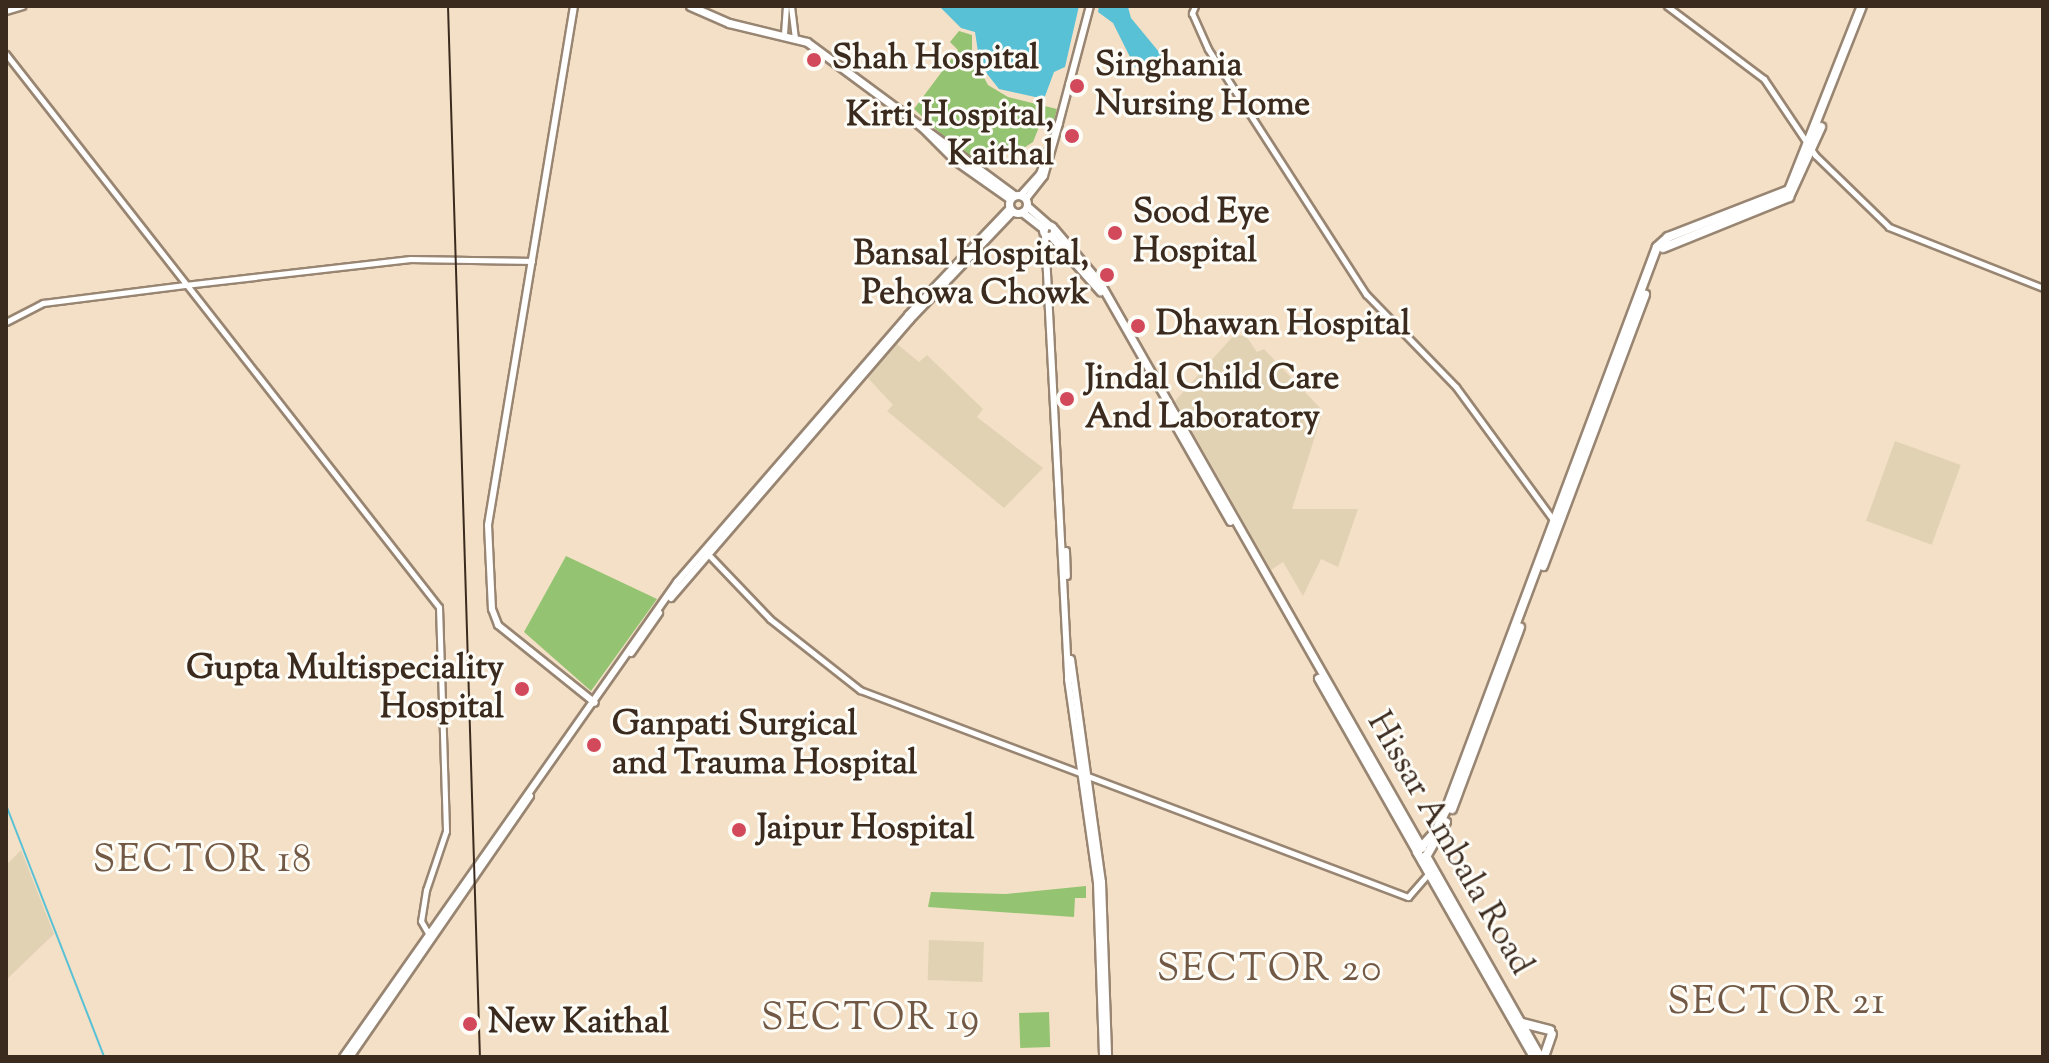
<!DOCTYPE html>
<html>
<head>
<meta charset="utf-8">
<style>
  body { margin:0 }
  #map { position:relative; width:2049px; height:1063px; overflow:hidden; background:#f4e0c6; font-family:"Sorts Mill Goudy",serif }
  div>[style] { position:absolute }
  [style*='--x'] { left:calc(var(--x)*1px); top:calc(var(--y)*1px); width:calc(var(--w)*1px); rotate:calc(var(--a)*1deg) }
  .built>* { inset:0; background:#e2d2b4; transform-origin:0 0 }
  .green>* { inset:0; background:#94c372; transform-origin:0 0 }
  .water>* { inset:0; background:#59c1d6 }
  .stream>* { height:2px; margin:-1px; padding:0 1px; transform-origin:1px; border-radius:1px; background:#59c1d6 }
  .roads { filter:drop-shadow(2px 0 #988572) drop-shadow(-2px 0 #988572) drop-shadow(0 2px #988572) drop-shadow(0 -2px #988572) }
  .tertiary>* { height:5px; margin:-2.5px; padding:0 2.5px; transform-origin:2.5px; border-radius:2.5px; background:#fff }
  .secondary>* { height:6px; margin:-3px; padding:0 3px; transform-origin:3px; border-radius:3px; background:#fff }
  .primary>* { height:7px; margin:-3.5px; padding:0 3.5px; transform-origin:3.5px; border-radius:3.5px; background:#fff }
  .primary>.ring { margin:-3.5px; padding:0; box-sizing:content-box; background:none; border:7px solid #fff; border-radius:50% }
  .trunk>* { height:8px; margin:-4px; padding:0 4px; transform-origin:4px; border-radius:4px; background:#fff }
  .rail>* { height:2px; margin:-1px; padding:0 1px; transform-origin:1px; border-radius:1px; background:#3b2a1e }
  .dots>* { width:22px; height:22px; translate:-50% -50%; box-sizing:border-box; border:4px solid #fdfcf7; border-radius:50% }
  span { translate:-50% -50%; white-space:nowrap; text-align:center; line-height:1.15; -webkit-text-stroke:6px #fdfcf7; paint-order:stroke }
  .poi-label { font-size:34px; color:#3b2a1e; font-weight:700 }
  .left { translate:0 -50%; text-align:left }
  .right { translate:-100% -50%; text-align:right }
  .street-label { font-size:34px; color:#3b2a1e }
  .quarter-label { font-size:38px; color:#725945; letter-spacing:2px }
  .frame { position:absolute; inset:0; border:8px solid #3b2a1e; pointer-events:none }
</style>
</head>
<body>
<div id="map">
  <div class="built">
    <div style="clip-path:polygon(1234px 335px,1246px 336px,1257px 352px,1264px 349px,1323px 411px,1292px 509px,1358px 509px,1338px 567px,1321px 559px,1303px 596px,1283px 562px,1271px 570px,1175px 401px)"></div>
    <div style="clip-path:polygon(897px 344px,919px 362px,927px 355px,983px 409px,977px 417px,1043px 468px,1004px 508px,887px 411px,893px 405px,867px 377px)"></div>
    <div style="left:1895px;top:441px;width:70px;height:85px;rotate:20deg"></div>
    <div style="clip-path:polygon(21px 850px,54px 934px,6px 980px,6px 865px)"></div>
    <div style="left:929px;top:940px;width:55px;height:40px;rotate:2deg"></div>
  </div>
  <div class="green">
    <div style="clip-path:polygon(959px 31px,972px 35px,972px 56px,988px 85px,1008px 97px,1057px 109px,1052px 128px,1041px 122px,1033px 142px,1019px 151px,1005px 152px,1000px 159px,987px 149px,969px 160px,914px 109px,958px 50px,950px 42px)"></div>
    <div style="clip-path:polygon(566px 556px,657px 599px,591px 691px,524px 632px)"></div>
    <div style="clip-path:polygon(1086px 886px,1086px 898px,1075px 898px,1074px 917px,928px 907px,931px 892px,1006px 894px)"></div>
    <div style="left:1049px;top:1012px;width:35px;height:30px;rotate:88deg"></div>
  </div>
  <div class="water">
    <div style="clip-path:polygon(939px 6px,1079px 6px,1065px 67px,1054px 72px,1044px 99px,999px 89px,980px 65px,975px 32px,961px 28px)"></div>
    <div style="clip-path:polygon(1099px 6px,1128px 7px,1131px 18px,1164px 58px,1156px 81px,1135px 67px,1113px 23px,1098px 12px)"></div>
  </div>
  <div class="stream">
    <div style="--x:6;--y:805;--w:270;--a:68.7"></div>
  </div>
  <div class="roads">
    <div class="tertiary">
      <div style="--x:791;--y:6;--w:31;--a:83"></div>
      <div style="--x:1195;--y:6;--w:8;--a:113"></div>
      <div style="--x:1192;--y:13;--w:39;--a:66"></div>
      <div style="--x:1208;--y:49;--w:292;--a:57.2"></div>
      <div style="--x:1366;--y:294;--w:129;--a:45.9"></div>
      <div style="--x:1456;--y:387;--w:166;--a:53.8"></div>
      <div style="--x:1667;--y:6;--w:121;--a:37"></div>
      <div style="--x:1764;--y:79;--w:92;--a:56.1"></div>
      <div style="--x:1815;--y:155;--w:103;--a:44.2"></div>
      <div style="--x:1889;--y:227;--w:166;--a:21.6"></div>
      <div style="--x:6;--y:11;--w:17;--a:-17"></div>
      <div style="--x:784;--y:34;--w:28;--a:-86"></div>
      <div style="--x:6;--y:54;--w:702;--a:51.94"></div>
      <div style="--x:439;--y:607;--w:224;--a:88.2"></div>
      <div style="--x:446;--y:831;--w:62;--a:108.7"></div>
      <div style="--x:426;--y:890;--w:31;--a:99"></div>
      <div style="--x:421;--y:921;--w:16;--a:60"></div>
      <div style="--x:6;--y:322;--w:42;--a:-27.2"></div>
      <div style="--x:43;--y:303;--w:143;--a:-7.2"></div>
      <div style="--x:185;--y:285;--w:227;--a:-6.6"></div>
      <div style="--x:411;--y:259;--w:121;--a:0.9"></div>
      <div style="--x:707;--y:553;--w:91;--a:46.3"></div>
      <div style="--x:770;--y:619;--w:115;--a:38.3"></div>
      <div style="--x:860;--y:690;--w:586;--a:20.69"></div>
      <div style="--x:1408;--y:897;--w:33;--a:-49"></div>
    </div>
    <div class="secondary">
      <div style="--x:574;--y:6;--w:526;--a:99.41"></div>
      <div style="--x:488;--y:525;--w:84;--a:87.3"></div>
      <div style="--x:492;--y:609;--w:17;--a:69"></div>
      <div style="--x:498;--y:625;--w:124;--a:38.8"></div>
      <div style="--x:1021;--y:195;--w:28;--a:-48"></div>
      <div style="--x:1040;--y:174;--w:54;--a:-69.6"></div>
      <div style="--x:1059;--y:123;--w:121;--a:-75.2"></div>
      <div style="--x:1026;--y:199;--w:29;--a:-52"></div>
      <div style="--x:1044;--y:176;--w:55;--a:-74.2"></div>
      <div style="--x:1045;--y:235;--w:445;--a:87"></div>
      <div style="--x:1068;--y:679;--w:206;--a:81.9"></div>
      <div style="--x:1097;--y:883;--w:174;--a:88"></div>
      <div style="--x:1066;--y:551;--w:25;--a:88"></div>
      <div style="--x:671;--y:598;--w:367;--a:-49.3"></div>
      <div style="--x:910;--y:320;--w:149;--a:-46.4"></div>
      <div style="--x:631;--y:653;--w:49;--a:-55"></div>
      <div style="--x:1071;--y:659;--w:225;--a:82.1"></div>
      <div style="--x:1102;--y:882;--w:175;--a:88"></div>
      <div style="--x:343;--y:1057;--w:581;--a:-54.89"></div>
      <div style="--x:677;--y:582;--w:353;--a:-49.1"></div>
      <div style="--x:908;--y:315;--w:148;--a:-46.4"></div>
      <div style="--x:350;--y:1057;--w:317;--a:-55.4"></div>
    </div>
    <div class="primary">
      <div style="--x:690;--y:6;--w:43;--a:23.6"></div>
      <div style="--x:729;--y:23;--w:80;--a:13.7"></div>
      <div style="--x:807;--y:42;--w:257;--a:36.5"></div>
      <div style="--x:922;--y:127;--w:48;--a:45"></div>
      <div style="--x:956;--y:161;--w:66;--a:35.1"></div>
      <div class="ring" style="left:1009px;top:195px;width:11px;height:11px"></div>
      <div style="--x:1027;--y:206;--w:29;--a:41"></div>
      <div style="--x:1022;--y:212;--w:28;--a:38"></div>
      <div class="ring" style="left:1043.5px;top:225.5px;width:4px;height:4px"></div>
      <div style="--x:1055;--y:230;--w:70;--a:49.7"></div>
      <div style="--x:1100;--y:283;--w:650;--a:60.32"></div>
      <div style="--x:1051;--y:236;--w:74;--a:48.3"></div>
      <div style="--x:1169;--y:414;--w:123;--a:60.3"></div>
      <div style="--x:1318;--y:678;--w:200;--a:60.4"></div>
    </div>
    <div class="trunk">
      <div style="--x:1663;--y:248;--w:136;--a:-22"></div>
      <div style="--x:1789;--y:197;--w:77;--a:-65.4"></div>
      <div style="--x:1543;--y:566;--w:290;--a:-69.4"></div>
      <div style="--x:1452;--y:809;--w:194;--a:-69.5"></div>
      <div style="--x:1426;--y:856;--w:231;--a:60.4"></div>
      <div style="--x:1423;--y:862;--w:46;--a:-60.1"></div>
      <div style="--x:1522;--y:1023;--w:29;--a:14"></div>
      <div style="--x:1534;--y:1057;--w:236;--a:-119.7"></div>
      <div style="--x:1417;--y:852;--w:28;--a:-48"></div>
      <div style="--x:1436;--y:831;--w:23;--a:-65"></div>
      <div style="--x:1446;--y:810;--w:601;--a:-69.46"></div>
      <div style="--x:1657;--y:247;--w:15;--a:-42"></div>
      <div style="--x:1668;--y:237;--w:130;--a:-21.2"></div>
      <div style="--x:1789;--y:190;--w:198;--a:-68.4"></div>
      <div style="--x:1544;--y:1057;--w:24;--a:-71"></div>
    </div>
  </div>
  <div class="rail">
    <div style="--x:448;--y:6;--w:1051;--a:88.26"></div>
  </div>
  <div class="dots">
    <div style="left:814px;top:60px;background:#d1495b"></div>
    <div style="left:1077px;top:86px;background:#d1495b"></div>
    <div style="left:1072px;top:136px;background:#d1495b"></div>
    <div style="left:1115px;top:233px;background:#d1495b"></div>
    <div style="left:1107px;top:275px;background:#d1495b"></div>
    <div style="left:1138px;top:326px;background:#d1495b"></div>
    <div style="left:1067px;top:399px;background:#d1495b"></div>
    <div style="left:522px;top:689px;background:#d1495b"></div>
    <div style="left:594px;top:745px;background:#d1495b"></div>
    <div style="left:739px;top:830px;background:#d1495b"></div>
    <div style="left:470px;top:1024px;background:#d1495b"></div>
  </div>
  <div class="poi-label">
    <span class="left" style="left:832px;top:60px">Shah Hospital</span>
    <span class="left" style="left:1095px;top:86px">Singhania<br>Nursing Home</span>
    <span class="right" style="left:1054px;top:136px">Kirti Hospital,<br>Kaithal</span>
    <span class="left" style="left:1133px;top:233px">Sood Eye<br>Hospital</span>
    <span class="right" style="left:1089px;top:275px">Bansal Hospital,<br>Pehowa Chowk</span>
    <span class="left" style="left:1156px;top:326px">Dhawan Hospital</span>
    <span class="left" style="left:1085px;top:399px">Jindal Child Care<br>And Laboratory</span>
    <span class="right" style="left:504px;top:689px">Gupta Multispeciality<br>Hospital</span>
    <span class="left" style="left:612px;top:745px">Ganpati Surgical<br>and Trauma Hospital</span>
    <span class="left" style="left:757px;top:830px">Jaipur Hospital</span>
    <span class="left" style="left:488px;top:1024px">New Kaithal</span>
  </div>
  <div class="street-label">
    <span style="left:1449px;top:844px;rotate:60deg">Hissar Ambala Road</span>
  </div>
  <div class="quarter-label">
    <span style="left:203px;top:863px">SECTOR 18</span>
    <span style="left:1270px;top:972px">SECTOR 20</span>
    <span style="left:1777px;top:1005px">SECTOR 21</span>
    <span style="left:871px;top:1021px">SECTOR 19</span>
  </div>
  <div class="frame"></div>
</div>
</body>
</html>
